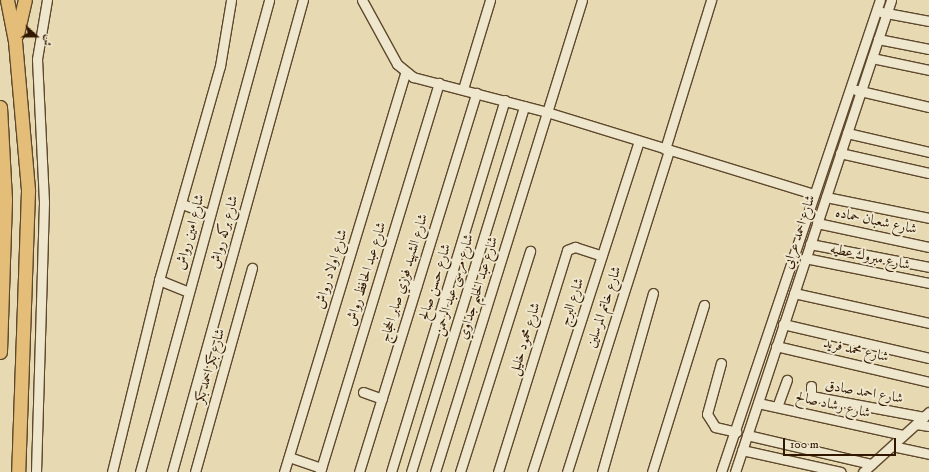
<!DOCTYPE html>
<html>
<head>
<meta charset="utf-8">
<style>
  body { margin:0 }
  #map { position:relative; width:929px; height:472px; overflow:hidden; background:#e7dab2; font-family:"IM FELL DW Pica",Amiri,serif }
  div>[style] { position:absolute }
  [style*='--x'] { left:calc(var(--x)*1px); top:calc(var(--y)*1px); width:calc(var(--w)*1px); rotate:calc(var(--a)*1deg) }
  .roads { filter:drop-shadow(1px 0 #5e482c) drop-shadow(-1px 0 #5e482c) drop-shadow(0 1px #5e482c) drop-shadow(0 -1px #5e482c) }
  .minor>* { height:9px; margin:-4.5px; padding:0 4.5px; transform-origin:4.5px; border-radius:4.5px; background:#efe7cd }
  .highway>* { height:13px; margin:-6.5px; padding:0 6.5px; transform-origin:6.5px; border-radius:6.5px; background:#e4bd79 }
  span { translate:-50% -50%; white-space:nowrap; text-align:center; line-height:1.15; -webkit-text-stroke:4px #efe7cd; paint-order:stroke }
  .street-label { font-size:14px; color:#311700 }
  .north { position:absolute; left:16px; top:16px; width:40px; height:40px; -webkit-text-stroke:3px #efe7cd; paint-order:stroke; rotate:111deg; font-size:11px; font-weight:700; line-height:16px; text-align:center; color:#311700 }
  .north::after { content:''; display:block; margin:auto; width:14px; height:18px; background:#311700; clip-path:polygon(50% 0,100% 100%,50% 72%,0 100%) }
  .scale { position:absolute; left:783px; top:438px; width:113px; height:18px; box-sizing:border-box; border:2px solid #311700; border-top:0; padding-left:5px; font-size:12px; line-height:14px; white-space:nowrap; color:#311700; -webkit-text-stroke:3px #efe7cd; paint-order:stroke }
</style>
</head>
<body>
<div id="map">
  <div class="roads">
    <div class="minor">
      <div style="--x:362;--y:0;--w:73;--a:61.3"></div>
      <div style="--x:397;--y:64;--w:21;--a:39"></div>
      <div style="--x:413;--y:77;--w:138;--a:14.6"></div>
      <div style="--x:547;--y:112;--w:279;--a:17.1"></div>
      <div style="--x:881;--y:12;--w:49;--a:10.6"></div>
      <div style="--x:878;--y:39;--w:52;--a:11.1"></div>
      <div style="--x:872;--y:58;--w:58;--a:11.9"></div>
      <div style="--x:463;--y:89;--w:93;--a:-73.1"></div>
      <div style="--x:856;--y:90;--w:75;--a:13.1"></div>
      <div style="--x:847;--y:133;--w:84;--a:13"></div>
      <div style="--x:665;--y:149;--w:156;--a:-72.8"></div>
      <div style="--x:840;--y:153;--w:91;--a:12.7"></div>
      <div style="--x:826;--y:197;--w:105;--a:11.5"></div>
      <div style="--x:182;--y:204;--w:29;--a:20"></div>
      <div style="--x:817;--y:223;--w:115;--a:12.1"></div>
      <div style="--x:810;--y:244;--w:121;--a:10.9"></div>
      <div style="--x:805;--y:258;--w:126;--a:11.4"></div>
      <div style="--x:159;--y:280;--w:32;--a:22"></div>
      <div style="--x:404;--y:282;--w:13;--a:18"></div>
      <div style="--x:794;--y:293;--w:138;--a:12.5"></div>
      <div style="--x:783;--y:324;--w:150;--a:13.1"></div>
      <div style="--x:776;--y:346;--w:157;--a:13.2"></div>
      <div style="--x:721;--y:363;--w:53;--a:105.4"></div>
      <div style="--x:707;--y:414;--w:15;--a:58"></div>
      <div style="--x:715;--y:427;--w:22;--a:13"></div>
      <div style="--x:811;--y:386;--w:10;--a:90"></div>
      <div style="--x:811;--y:396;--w:115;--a:10.5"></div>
      <div style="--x:363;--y:392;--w:20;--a:20"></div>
      <div style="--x:758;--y:403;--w:148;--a:12.4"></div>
      <div style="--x:777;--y:407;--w:29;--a:-70"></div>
      <div style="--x:916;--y:424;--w:13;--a:9"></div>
      <div style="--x:747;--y:435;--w:128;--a:13.1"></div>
      <div style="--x:892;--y:446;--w:38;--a:12"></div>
      <div style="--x:742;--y:450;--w:101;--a:12.5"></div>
      <div style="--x:289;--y:457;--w:34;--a:19"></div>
      <div style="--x:36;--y:472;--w:270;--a:-88.3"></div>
      <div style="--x:44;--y:202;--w:143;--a:-92.8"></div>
      <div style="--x:37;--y:59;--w:60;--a:-80.4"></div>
      <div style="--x:112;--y:472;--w:198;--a:-76.2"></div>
      <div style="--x:159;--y:280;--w:223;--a:-74.1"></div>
      <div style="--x:220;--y:66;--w:67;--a:-80.5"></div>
      <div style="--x:140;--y:472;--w:489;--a:-74.7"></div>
      <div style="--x:172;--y:472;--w:490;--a:-74.5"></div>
      <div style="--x:195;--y:472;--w:212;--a:-74.4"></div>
      <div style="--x:284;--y:472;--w:417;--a:-73.1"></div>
      <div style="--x:320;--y:472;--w:407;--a:-73"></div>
      <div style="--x:359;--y:472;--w:397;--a:-72.8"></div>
      <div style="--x:391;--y:472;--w:389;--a:-73"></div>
      <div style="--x:411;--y:472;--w:383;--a:-72.8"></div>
      <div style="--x:435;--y:472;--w:494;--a:-72.7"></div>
      <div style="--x:460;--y:472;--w:232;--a:-72.4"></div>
      <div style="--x:498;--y:472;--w:232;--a:-72.7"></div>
      <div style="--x:567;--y:250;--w:9;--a:-21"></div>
      <div style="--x:575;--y:247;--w:28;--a:18"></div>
      <div style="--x:532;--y:472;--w:348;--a:-72.1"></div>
      <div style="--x:567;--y:472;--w:338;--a:-72.4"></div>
      <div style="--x:602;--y:472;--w:186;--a:-74.1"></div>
      <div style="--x:652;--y:472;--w:175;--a:-72.7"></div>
      <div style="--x:721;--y:472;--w:498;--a:-71.4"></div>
      <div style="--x:735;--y:472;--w:497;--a:-71.7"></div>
      <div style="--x:863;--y:472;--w:89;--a:-42.3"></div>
    </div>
    <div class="highway">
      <div style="--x:7;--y:0;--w:42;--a:79"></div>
      <div style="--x:15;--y:41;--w:151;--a:85"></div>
      <div style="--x:28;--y:191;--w:281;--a:92"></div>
      <div style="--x:17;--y:34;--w:35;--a:-77"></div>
      <div style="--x:0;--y:107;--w:93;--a:86.9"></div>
      <div style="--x:5;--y:200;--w:152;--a:91.9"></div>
    </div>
  </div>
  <div class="street-label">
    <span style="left:876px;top:221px;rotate:12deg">شارع شعبان حماده</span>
    <span style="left:190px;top:232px;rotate:-75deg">شارع امين رواش</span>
    <span style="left:224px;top:232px;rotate:-75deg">شارع بركه رواش</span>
    <span style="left:799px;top:232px;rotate:-72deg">شارع احمد عرابى</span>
    <span style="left:870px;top:257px;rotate:12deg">شارع مبروك عطيه</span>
    <span style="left:331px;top:269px;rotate:-73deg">شارع اولاد رواش</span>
    <span style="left:366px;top:274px;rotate:-73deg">شارع عبد الحافظ رواش</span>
    <span style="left:404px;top:278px;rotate:-73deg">شارع الشهيد فوزي صابر الحجاج</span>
    <span style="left:435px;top:282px;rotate:-73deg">شارع حسن صالح</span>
    <span style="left:454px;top:285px;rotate:-73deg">شارع مرسى عبد الرحمن</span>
    <span style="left:478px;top:288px;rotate:-73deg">شارع عبد الحليم جداوي</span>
    <span style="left:572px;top:302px;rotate:-72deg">شارع البرج</span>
    <span style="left:604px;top:307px;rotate:-72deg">شارع خاتم المرسلين</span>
    <span style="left:525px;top:339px;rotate:-73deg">شارع محمود خليل</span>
    <span style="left:856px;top:350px;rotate:13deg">شارع محمد فريد</span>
    <span style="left:210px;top:366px;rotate:-74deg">شارع بكر احمد بكر</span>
    <span style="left:864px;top:392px;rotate:10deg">شارع احمد صادق</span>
    <span style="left:833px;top:405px;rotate:13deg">شارع رشاد صالح</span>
  </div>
  <div class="north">ش</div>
  <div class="scale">100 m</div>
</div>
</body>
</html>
